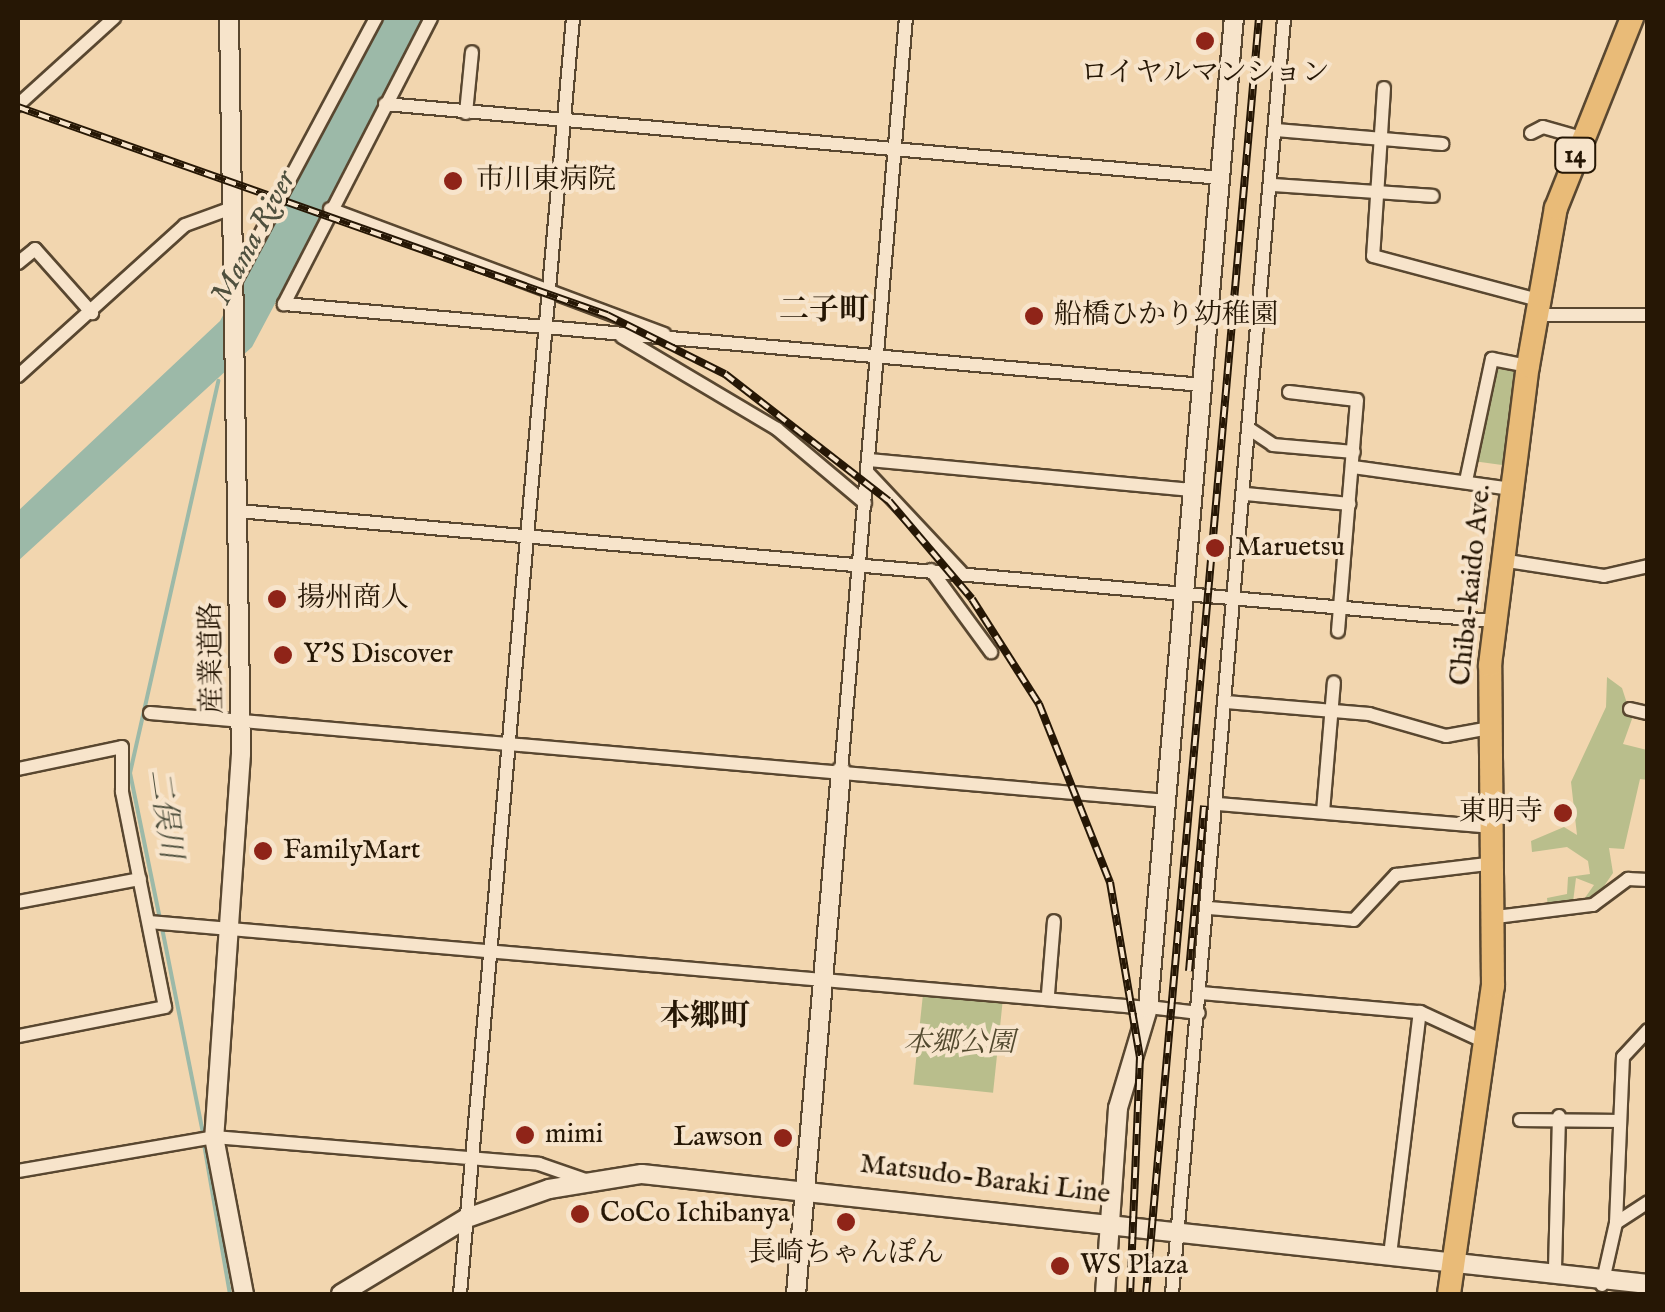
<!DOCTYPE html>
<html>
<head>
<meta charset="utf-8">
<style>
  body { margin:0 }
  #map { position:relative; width:1665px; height:1312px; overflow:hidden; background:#f2d6af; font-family:"IM FELL English","Noto Serif JP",serif }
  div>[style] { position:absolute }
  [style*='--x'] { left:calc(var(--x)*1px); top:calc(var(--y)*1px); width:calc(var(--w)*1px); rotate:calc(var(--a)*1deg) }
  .green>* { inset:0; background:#b9be8c; transform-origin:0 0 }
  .water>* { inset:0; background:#9cb9a8 }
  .stream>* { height:4px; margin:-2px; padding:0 2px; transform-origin:2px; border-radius:2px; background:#9cb9a8 }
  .roads { filter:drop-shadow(2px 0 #594730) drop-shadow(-2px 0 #594730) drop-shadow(0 2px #594730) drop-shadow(0 -2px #594730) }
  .street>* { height:12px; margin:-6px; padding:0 6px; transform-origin:6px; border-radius:6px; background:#f7e4cb }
  .secondary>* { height:18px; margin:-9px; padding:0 9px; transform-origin:9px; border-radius:9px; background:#f7e4cb }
  .highway>* { height:22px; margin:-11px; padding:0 11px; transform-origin:11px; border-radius:11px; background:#e9bb78 }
  .rail>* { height:8px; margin-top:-4px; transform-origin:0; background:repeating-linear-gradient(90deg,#f7e4cb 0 11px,#261705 0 22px); box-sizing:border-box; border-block:2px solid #261705 }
  .dots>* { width:28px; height:28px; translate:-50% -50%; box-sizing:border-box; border:5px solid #f7e4cb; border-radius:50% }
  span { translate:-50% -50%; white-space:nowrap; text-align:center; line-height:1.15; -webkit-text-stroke:8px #f7e4cb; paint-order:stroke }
  .shield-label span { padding:2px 8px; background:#f7e4cb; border:2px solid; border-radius:8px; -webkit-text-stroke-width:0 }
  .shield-label { font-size:25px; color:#261705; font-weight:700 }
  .poi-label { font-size:28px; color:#261705 }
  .left { translate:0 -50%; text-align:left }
  .right { translate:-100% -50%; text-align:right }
  .street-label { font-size:28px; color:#261705 }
  .park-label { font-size:28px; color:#52492e; font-style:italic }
  .water-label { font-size:30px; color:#4f503e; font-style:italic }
  .neighbourhood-label { font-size:30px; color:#261705; font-weight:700 }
  .frame { position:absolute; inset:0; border:20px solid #261705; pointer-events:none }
</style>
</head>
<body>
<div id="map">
  <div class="green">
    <div style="clip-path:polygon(1495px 367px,1517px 369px,1502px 465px,1473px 461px)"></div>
    <div style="clip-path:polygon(1607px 677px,1622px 688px,1632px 719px,1623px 744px,1647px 750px,1648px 780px,1640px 779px,1624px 849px,1609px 848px,1613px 873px,1600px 892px,1582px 902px,1594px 885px,1576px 878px,1573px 902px,1548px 908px,1547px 898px,1567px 894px,1568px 877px,1590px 874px,1588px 861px,1567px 847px,1532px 852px,1531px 841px,1564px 827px,1577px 835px,1571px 782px,1606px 707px)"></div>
    <div style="left:923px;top:994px;width:80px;height:91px;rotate:6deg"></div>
  </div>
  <div class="water">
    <div style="clip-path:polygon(383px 18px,427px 18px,252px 347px,18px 561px,18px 511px,220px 321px)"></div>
  </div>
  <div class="stream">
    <div style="--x:160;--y:919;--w:149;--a:-101.6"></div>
    <div style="--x:130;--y:773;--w:402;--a:-77.3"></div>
    <div style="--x:162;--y:928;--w:210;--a:78.7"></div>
    <div style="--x:204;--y:1144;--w:152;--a:80.2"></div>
  </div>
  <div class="roads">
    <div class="street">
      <div style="--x:431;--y:18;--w:322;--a:117.2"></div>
      <div style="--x:284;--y:304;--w:923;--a:5.04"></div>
      <div style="--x:1384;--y:88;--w:168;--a:93.7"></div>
      <div style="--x:1373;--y:256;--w:171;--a:14.9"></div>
      <div style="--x:385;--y:104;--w:838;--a:5.06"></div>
      <div style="--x:18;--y:105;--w:130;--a:-42.2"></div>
      <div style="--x:466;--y:113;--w:61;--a:-84.4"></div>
      <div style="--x:1276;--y:130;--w:167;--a:4.8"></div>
      <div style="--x:1531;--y:133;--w:13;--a:-27"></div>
      <div style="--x:1543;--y:127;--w:32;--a:16"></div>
      <div style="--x:1272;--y:185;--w:161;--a:3.9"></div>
      <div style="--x:330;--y:209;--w:357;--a:20.5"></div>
      <div style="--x:18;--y:263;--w:22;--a:-39"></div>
      <div style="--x:35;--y:249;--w:86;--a:48.3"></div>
      <div style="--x:236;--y:280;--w:297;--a:-61.9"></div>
      <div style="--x:1536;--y:315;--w:112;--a:0"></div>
      <div style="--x:622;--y:337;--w:180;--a:30.7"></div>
      <div style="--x:777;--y:429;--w:115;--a:40.1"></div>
      <div style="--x:18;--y:376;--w:225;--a:-42.1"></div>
      <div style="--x:185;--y:225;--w:50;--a:-19.9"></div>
      <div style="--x:1289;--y:392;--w:68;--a:6.7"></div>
      <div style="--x:1357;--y:400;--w:232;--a:94.7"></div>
      <div style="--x:1251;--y:430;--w:27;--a:34"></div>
      <div style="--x:1273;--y:445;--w:81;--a:4.9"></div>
      <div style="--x:869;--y:460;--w:316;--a:5.3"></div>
      <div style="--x:1353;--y:467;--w:160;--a:7.9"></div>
      <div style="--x:868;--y:473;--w:136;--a:46.8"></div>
      <div style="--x:1466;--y:481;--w:125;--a:-78"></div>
      <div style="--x:1492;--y:359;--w:37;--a:11"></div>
      <div style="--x:1246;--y:494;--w:104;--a:5.5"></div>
      <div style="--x:238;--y:511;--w:1259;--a:5.01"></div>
      <div style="--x:1501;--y:560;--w:104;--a:8.8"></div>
      <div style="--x:1604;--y:576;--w:45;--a:-12.8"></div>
      <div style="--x:931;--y:570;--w:102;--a:53.8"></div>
      <div style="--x:1226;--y:702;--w:144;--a:4.8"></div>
      <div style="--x:1369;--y:714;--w:80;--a:15.9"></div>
      <div style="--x:1446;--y:736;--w:45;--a:-10.3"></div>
      <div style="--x:1630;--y:709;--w:18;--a:13"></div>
      <div style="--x:150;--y:713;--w:1021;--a:4.95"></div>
      <div style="--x:18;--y:769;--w:106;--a:-11.9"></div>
      <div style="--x:122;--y:747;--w:45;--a:90"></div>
      <div style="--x:122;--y:792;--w:219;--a:78.7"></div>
      <div style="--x:165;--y:1007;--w:150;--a:168.8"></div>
      <div style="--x:841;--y:771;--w:756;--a:-85.07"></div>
      <div style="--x:1218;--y:804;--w:276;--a:4.8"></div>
      <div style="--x:1323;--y:812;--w:130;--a:-85.2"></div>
      <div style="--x:18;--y:902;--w:124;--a:-10.7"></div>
      <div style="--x:1209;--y:908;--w:145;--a:4.7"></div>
      <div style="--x:1354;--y:920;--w:62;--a:-47"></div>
      <div style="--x:1396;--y:875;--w:100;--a:-6.9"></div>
      <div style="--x:1496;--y:917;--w:98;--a:-7.1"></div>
      <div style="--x:1593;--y:905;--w:44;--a:-36.6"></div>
      <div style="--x:1628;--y:879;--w:20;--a:3"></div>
      <div style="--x:149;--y:922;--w:1003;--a:4.92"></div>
      <div style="--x:1201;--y:993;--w:220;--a:5"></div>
      <div style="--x:1420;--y:1012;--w:74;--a:24.8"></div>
      <div style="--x:1048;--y:994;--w:73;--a:-85.3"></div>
      <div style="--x:1157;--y:1008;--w:42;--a:6.8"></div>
      <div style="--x:1520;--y:1120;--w:98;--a:0.6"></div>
      <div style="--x:18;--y:1171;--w:199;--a:-9.8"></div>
      <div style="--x:214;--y:1137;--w:326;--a:4.7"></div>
      <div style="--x:539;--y:1164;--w:52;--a:19.1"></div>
      <div style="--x:1616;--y:1223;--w:166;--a:-87.6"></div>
      <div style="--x:1623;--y:1057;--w:37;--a:-47"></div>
      <div style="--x:1390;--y:1255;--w:245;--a:-83"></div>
      <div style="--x:1555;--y:1269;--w:153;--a:-88.5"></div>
      <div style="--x:1602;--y:1285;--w:64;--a:-77.3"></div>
      <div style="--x:1616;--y:1223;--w:38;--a:-33"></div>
      <div style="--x:460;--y:1294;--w:1281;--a:-84.94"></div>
      <div style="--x:1172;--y:1294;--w:1281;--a:-84.98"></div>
    </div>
    <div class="secondary">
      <div style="--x:229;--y:18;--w:736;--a:89.07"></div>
      <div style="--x:241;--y:754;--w:384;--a:94"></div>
      <div style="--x:214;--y:1137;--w:160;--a:79.2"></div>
      <div style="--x:341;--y:1294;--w:147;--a:-31.1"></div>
      <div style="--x:467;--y:1218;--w:87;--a:-19.5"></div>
      <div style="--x:549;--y:1189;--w:94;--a:-9.2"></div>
      <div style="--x:642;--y:1174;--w:1012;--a:6.24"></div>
      <div style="--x:796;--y:1294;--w:525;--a:-85.08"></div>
      <div style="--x:1105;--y:1294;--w:186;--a:-86"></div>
      <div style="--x:1118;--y:1108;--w:104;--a:-73.3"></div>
      <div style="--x:1148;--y:1008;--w:994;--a:-85.04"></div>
    </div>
    <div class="highway">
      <div style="--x:1449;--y:1294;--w:311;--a:-81.9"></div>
      <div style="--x:1493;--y:986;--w:321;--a:-90.5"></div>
      <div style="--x:1490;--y:665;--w:301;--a:-82.8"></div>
      <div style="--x:1528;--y:366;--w:160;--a:-80"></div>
      <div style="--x:1556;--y:208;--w:205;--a:-68.2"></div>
    </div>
  </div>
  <div class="rail">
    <div style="--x:18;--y:107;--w:625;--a:19.45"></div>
    <div style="--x:607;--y:315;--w:132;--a:26.6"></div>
    <div style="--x:725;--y:374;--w:207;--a:37.8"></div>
    <div style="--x:889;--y:501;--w:128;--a:49.7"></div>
    <div style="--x:972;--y:599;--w:125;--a:57.5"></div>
    <div style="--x:1039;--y:704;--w:192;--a:68.3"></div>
    <div style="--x:1110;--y:882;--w:178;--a:80.3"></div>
    <div style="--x:1140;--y:1057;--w:237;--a:92.4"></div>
    <div style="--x:1189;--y:971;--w:166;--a:-84.8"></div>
    <div style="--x:1146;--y:1294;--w:1281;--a:-84.94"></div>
  </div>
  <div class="dots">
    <div style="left:1205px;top:41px;background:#8f2418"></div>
    <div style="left:453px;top:181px;background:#8f2418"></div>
    <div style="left:1034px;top:316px;background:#8f2418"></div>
    <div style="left:1215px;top:548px;background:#8f2418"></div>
    <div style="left:277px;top:599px;background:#8f2418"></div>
    <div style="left:283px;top:655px;background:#8f2418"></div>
    <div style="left:1563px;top:813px;background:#8f2418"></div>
    <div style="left:263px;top:851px;background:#8f2418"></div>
    <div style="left:525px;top:1135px;background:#8f2418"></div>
    <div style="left:783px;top:1138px;background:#8f2418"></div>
    <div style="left:580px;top:1214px;background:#8f2418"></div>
    <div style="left:846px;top:1222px;background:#8f2418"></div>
    <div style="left:1060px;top:1266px;background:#8f2418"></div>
  </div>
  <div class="shield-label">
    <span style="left:1575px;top:155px">14</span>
  </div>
  <div class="poi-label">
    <span style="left:1205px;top:74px">ロイヤルマンション</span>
    <span class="left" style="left:476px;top:181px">市川東病院</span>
    <span class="left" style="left:1054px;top:316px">船橋ひかり幼稚園</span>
    <span class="left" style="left:1235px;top:548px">Maruetsu</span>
    <span class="left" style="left:297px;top:599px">揚州商人</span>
    <span class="left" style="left:303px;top:655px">Y'S Discover</span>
    <span class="right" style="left:1543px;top:813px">東明寺</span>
    <span class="left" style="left:283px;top:851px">FamilyMart</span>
    <span class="left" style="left:545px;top:1135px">mimi</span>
    <span class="right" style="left:763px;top:1138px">Lawson</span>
    <span class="left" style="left:600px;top:1214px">CoCo Ichibanya</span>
    <span style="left:846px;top:1254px">長崎ちゃんぽん</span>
    <span class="left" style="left:1080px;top:1266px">WS Plaza</span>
  </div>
  <div class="street-label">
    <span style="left:1472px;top:585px;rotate:-84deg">Chiba-kaido Ave.</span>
    <span style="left:213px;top:658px;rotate:-91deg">産業道路</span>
    <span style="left:985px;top:1180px;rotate:7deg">Matsudo-Baraki Line</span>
  </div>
  <div class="park-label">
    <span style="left:959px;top:1044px">本郷公園</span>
  </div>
  <div class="water-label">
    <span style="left:254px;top:238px;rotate:-62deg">Mama River</span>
    <span style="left:164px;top:814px;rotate:82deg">二俣川</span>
  </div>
  <div class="neighbourhood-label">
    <span style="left:824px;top:311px">二子町</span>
    <span style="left:705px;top:1017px">本郷町</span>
  </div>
  <div class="frame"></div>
</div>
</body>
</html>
